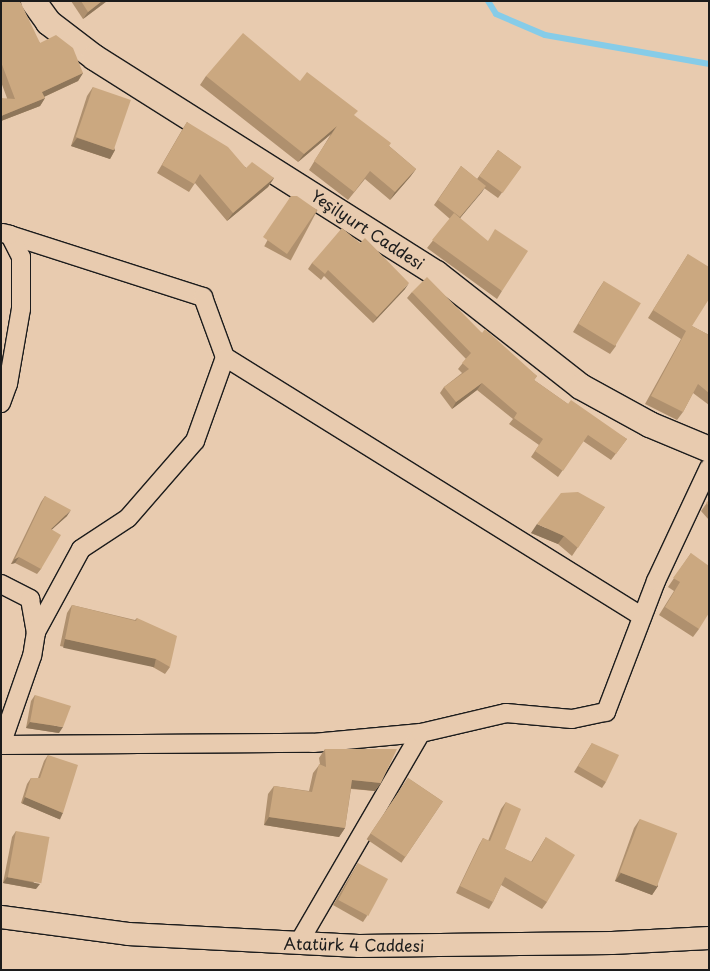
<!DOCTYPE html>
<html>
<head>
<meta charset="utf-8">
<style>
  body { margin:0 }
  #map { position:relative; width:710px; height:971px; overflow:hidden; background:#e8cbaf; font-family:"Playpen Sans",sans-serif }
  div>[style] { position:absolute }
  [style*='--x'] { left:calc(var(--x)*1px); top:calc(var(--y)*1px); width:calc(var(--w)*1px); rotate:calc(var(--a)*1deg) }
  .stream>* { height:6px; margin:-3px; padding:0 3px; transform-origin:3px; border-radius:3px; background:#86cce8 }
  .roads { filter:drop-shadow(1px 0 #1c1c1c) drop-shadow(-1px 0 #1c1c1c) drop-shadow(0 1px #1c1c1c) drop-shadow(0 -1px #1c1c1c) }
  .minor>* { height:18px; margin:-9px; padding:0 9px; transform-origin:9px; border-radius:9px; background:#e8cbaf }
  .tertiary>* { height:22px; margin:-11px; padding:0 11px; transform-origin:11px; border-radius:11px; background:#e8cbaf }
  .secondary>* { height:25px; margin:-12.5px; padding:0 12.5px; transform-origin:12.5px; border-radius:12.5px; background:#e8cbaf }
  .wall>* { inset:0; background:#af906e; transform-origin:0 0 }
  .shaded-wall>* { inset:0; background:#8e765a; transform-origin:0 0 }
  .building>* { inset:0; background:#cba880; transform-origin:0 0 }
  span { translate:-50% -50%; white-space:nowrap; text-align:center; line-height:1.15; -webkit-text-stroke:4px #e8cbaf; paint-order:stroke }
  .street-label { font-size:16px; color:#1c1c1c }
  .frame { position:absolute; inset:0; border:2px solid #1c1c1c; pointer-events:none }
</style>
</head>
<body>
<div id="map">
  <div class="stream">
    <div style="--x:488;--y:1;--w:15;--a:58"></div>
    <div style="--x:496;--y:14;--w:53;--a:23.2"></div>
    <div style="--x:545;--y:35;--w:167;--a:10"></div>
  </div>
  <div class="roads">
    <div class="minor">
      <div style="--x:10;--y:235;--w:203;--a:17.8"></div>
      <div style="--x:203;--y:297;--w:64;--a:69.9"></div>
      <div style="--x:225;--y:357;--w:491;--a:31.9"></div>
      <div style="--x:1;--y:403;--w:20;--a:-70"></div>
      <div style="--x:8;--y:384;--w:76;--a:-80.2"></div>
      <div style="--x:21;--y:309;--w:52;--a:-90"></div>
      <div style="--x:21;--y:257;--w:25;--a:-117"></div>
      <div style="--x:10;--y:235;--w:7;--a:-164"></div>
      <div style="--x:1;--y:584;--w:33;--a:27"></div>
      <div style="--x:30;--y:599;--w:34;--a:80"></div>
      <div style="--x:36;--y:632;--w:24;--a:99"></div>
      <div style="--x:32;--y:656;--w:94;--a:109.2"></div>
      <div style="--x:36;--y:632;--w:94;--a:-61.5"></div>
      <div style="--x:81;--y:549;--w:56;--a:-33.4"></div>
      <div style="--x:128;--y:518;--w:102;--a:-49"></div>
      <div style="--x:195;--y:441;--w:89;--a:-70.3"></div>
      <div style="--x:1;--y:745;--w:312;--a:-0.4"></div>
      <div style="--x:313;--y:743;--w:108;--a:-5.3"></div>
      <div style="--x:298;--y:944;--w:244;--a:-59.8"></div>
      <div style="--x:421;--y:733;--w:87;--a:-13.2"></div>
      <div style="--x:506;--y:713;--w:66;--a:5.2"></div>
      <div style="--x:572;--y:719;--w:35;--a:-12"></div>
      <div style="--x:606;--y:712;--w:140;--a:-69.1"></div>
      <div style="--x:656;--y:581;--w:125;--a:-64.9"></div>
    </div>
    <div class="tertiary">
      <div style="--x:1;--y:917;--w:128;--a:7.6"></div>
      <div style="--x:128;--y:934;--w:231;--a:3"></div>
      <div style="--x:359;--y:946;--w:253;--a:-0.7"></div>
      <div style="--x:612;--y:943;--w:97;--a:-3"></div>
    </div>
    <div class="secondary">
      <div style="--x:33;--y:1;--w:26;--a:54"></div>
      <div style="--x:48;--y:22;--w:58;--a:37.3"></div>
      <div style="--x:94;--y:57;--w:404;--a:32.3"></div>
      <div style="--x:436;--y:273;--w:183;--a:38.1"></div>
      <div style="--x:580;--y:386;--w:79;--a:28.8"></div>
      <div style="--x:649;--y:424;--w:65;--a:22.6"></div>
    </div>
  </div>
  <div class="wall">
    <div style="clip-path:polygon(1px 1px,40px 43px,83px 73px,78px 81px,44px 97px,45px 98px,40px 106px,1px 121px,7px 98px,1px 82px)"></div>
    <div style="clip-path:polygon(71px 1px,107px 1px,83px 19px)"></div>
    <div style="clip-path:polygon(206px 76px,300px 81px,354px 116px,416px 169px,410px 177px,390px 200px,365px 179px,348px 200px,309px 170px,331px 134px,298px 162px,200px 85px)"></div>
    <div style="clip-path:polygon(93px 87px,115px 150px,110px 159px,71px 146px,87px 96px)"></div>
    <div style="clip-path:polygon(187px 122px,246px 168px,274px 178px,268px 187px,227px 221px,195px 183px,189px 192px,157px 173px,182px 130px)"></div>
    <div style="clip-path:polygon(498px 150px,521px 167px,498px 198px,484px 188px,460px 218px,502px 291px,497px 299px,427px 248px,450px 219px,434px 205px,461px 166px,477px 179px)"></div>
    <div style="left:291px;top:196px;width:30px;height:57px;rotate:28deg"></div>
    <div style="clip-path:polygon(360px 243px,405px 289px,373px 323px,324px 276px,321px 280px,308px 269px,312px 263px)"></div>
    <div style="clip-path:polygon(688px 254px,692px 326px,709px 335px,709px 405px,693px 393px,683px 412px,677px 420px,645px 404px,681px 339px,648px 318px)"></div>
    <div style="clip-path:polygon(604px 281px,616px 346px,610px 354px,573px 332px,598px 290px)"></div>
    <div style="clip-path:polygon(412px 292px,482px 333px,537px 376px,534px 380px,568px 404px,627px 439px,611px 460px,583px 441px,558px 477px,531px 457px,539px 445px,509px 424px,513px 419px,477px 390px,452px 409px,440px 393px,444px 387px,462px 373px,458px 369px,466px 359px,407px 298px)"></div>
    <div style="clip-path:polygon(45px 496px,67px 516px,52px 529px,41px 569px,37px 574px,15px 563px,11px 564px,41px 502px)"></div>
    <div style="clip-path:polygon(709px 500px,709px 520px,701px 511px)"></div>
    <div style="clip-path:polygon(605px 507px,572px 556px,558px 544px,531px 533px)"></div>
    <div style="clip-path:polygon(691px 553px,699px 629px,693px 637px,659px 615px,674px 591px,668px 587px)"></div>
    <div style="clip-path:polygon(72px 605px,135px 620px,137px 618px,170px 667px,165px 674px,151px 666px,60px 646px,67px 613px)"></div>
    <div style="clip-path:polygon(35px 695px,59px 733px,26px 728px,31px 701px)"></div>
    <div style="clip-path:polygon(592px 743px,606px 782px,602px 788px,574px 772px)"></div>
    <div style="clip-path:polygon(325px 749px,381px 783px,375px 791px,351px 789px,345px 828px,339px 837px,264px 825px,268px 794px,274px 786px,309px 791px,313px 773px,320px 764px,319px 758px)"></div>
    <div style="clip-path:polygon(48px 755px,63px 813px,59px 819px,21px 803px,27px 784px,31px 778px,38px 778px,44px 761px)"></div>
    <div style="left:408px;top:778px;width:42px;height:74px;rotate:34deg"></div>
    <div style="clip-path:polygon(506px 802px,505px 849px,531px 862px,546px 837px,547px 902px,542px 909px,501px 885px,493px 902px,489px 909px,456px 893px,479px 845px,483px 838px,488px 841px,501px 809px)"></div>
    <div style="clip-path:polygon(640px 819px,658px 886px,652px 895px,615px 881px,634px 828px)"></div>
    <div style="clip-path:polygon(16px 831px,36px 889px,3px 883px,12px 837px)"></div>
    <div style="clip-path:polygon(358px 863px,367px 916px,363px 922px,333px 905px)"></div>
  </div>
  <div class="shaded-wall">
    <div style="clip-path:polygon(102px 1px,107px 1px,83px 19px,88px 12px)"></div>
    <div style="clip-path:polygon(83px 73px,78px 81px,37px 100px,42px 92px)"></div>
    <div style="clip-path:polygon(45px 98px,40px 106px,1px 121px,1px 116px)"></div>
    <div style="clip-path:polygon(337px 126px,331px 134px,298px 162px,304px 154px)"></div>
    <div style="clip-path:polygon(77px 138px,115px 150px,110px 159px,71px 146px)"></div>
    <div style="clip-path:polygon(416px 169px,410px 177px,390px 200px,395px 192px)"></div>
    <div style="clip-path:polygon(274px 178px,268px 187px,227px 221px,233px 213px)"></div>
    <div style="clip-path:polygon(486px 186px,482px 192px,455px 224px,459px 218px)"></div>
    <div style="clip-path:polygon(409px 283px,405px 289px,373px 323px,377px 317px)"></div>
    <div style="clip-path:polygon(482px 383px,477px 390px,452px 409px,456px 402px)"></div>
    <div style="clip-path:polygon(71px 510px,67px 516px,47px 534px,51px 529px)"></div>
    <div style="clip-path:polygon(537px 524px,564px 536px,558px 544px,531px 533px)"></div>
    <div style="clip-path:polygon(19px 557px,15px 563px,11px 564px,15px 559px)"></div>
    <div style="left:65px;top:639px;width:93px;height:9px;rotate:12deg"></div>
    <div style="clip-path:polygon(30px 722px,63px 727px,59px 733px,26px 728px)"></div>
    <div style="clip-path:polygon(352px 780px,381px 783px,375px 791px,347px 788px)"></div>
    <div style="left:25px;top:797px;width:41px;height:7px;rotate:23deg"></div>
    <div style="clip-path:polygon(269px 817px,345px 828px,339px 837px,264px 825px)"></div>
    <div style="clip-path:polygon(621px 873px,658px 886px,652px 895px,615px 881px)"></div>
    <div style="clip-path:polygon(7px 877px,40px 884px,36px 889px,3px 883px)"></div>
  </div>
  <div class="building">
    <div style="clip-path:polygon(1px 1px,20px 1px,40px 43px,56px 35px,73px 48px,83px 73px,42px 92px,45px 98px,1px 116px,1px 120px,1px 98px,15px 99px,1px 62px)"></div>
    <div style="clip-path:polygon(81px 1px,102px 1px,88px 12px)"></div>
    <div style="clip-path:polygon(243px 33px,300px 81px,307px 72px,358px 111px,354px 115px,391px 143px,389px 146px,416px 169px,395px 192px,370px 171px,354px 192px,314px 161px,337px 126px,304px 154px,206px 76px)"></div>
    <div style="left:93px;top:87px;width:40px;height:53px;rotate:19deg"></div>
    <div style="clip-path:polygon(187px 122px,228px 147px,246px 168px,252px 162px,274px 178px,233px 213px,200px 174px,194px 184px,162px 165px)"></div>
    <div style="left:498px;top:150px;width:29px;height:32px;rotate:36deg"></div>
    <div style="clip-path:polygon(461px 166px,486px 186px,460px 217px,438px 200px)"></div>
    <div style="clip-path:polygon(291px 196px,297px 196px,317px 210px,287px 254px,263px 237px)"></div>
    <div style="clip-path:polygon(454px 213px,488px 241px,495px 229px,528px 251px,502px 291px,432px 240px)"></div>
    <div style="clip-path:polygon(342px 228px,360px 243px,365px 238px,409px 283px,377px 317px,328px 270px,325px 274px,312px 263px)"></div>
    <div style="clip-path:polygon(688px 254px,709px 267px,709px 299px,692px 326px,709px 335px,709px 393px,698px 384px,683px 412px,651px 396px,686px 331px,653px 310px)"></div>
    <div style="clip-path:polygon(427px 277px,482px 333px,485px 329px,537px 376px,534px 380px,568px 404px,571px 400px,627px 439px,616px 454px,588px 435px,563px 471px,535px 451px,543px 439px,514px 418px,517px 413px,482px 383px,456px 402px,444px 387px,469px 369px,462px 363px,471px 353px,412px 292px)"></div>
    <div style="left:604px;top:281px;width:43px;height:50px;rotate:31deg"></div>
    <div style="clip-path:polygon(578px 492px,605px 507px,578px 548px,564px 536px,537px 524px,561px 493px)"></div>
    <div style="clip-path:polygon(45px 496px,71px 510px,51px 529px,61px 535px,41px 569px,19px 557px,15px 559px)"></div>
    <div style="clip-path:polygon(709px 500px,709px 506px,706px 503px)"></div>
    <div style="clip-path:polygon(691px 553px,709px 566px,709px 613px,699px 629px,665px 607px,680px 582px,673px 578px)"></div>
    <div style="clip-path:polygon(72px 605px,136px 621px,137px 618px,177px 636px,170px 667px,156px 659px,65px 639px)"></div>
    <div style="clip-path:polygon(35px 695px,71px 706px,63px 727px,30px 722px)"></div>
    <div style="clip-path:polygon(592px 743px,619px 755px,606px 782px,578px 766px)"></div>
    <div style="clip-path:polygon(325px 749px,397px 749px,381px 783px,352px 780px,345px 828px,269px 817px,274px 786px,312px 792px,319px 764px,326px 767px)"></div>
    <div style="clip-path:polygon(48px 755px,78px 765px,63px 813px,25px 797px,31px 778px,40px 778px)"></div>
    <div style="left:408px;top:778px;width:42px;height:67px;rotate:34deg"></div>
    <div style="clip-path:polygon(506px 802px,521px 809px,505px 849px,532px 862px,546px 837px,575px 855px,547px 902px,505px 877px,493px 902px,460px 886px,483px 838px,490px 841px)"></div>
    <div style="left:640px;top:819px;width:40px;height:57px;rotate:21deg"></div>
    <div style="left:16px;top:831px;width:34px;height:47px;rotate:10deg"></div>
    <div style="left:358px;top:863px;width:34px;height:42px;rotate:28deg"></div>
  </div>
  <div class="street-label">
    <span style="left:368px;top:229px;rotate:33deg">Yeşilyurt Caddesi</span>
    <span style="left:354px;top:944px;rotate:1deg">Atatürk 4 Caddesi</span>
  </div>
  <div class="frame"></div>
</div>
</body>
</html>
